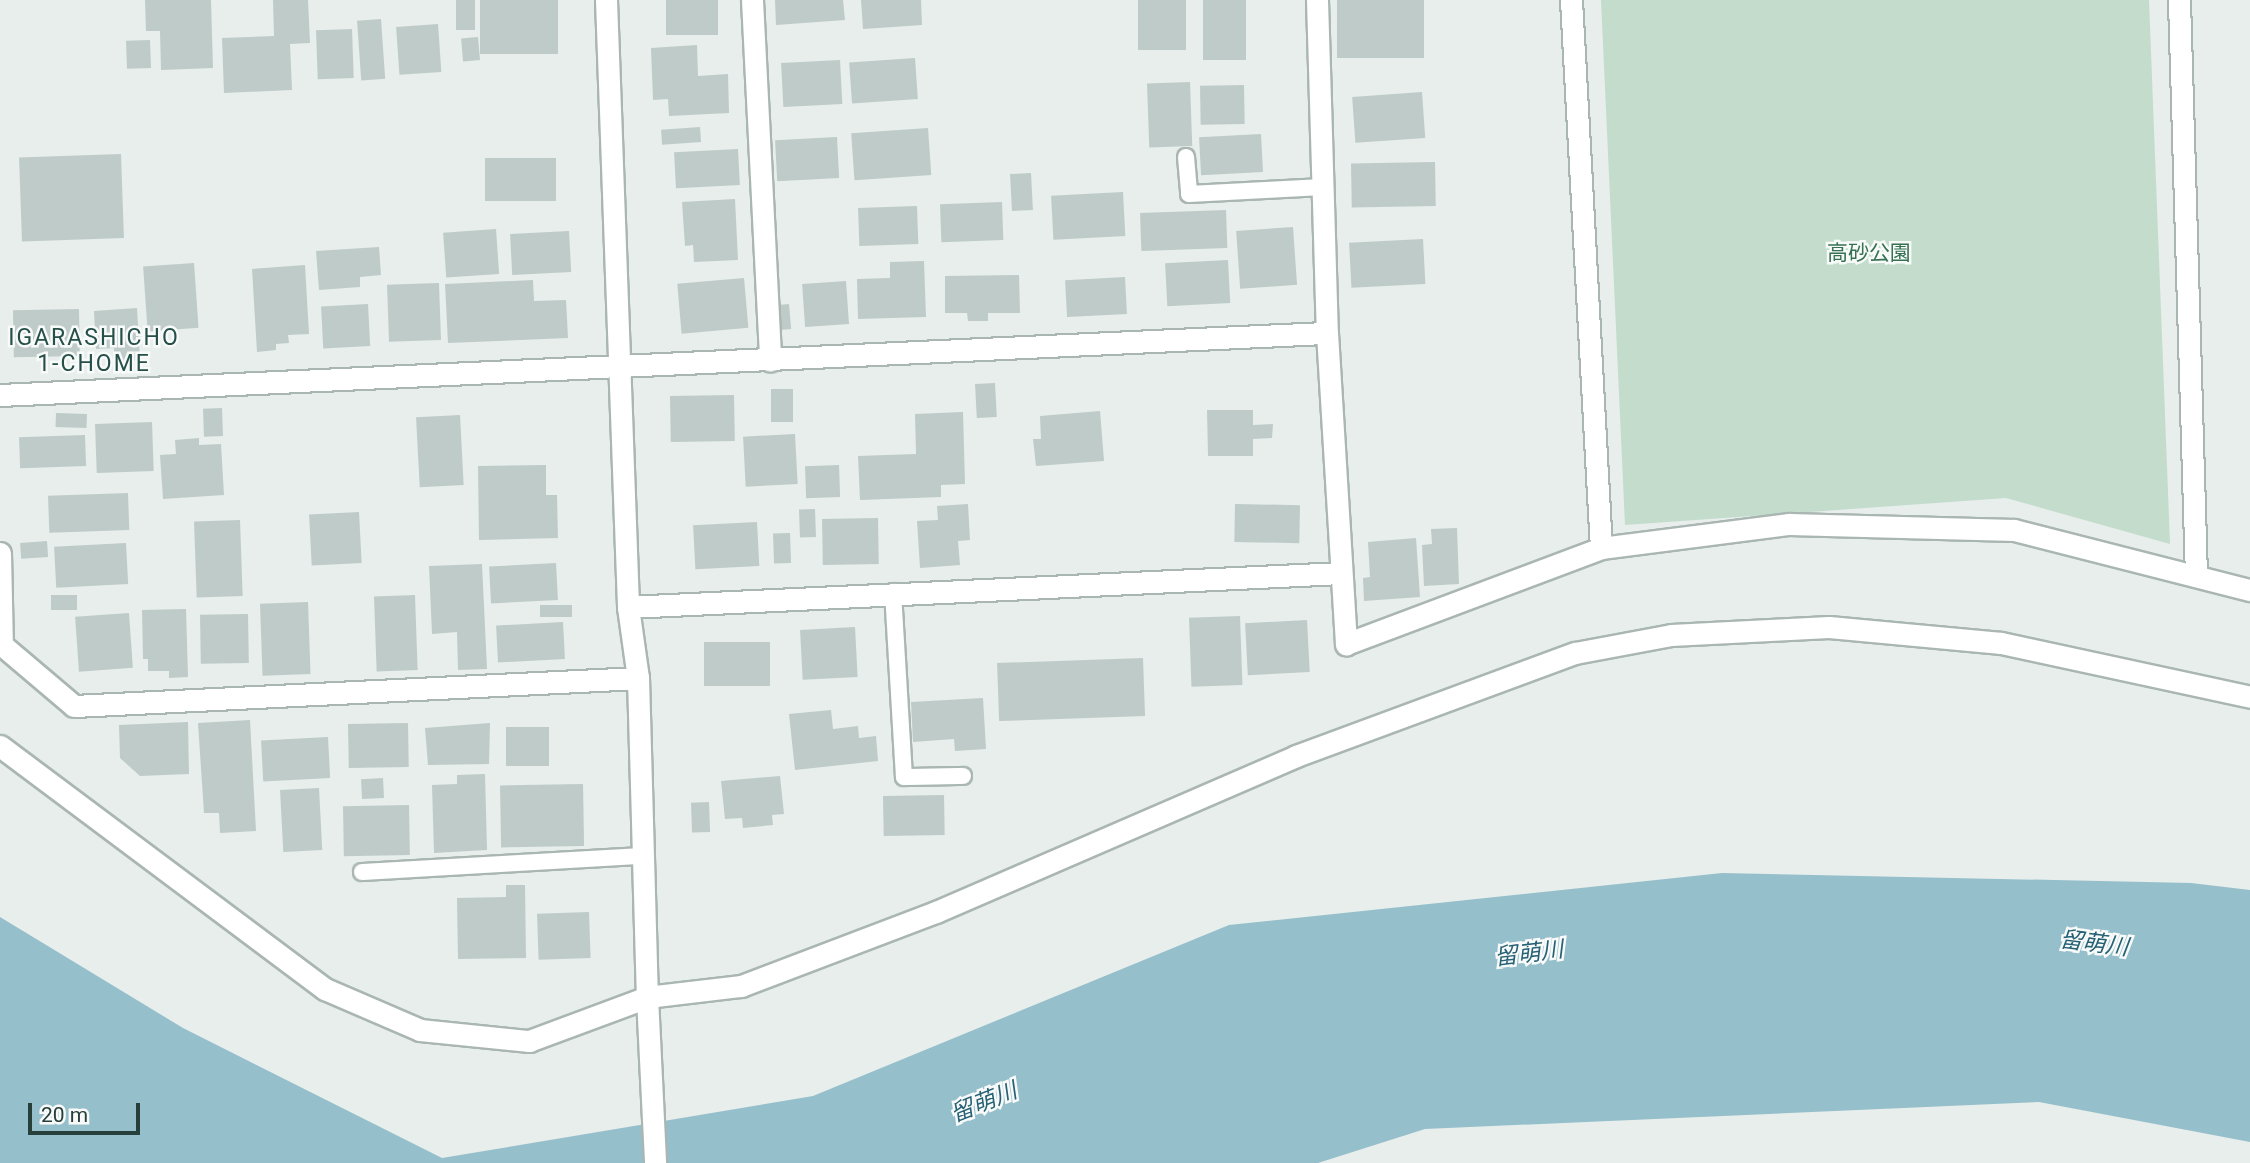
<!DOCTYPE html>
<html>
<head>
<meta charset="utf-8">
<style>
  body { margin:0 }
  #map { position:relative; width:2250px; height:1163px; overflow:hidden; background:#e7eeeb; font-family:Roboto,"Noto Sans JP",sans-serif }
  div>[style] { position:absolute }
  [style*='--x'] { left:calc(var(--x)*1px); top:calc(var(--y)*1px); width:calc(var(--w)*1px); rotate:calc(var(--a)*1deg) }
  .green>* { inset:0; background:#c3dccc }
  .water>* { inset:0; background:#96bfcc }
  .building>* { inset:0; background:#bfcbc8; transform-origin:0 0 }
  .roads { filter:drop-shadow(2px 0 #aab6b2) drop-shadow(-2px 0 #aab6b2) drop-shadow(0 2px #aab6b2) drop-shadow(0 -2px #aab6b2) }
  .service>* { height:16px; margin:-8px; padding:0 8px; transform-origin:8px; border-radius:8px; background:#fff }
  .minor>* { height:21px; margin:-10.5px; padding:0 10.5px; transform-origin:10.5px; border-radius:10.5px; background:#fff }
  .tertiary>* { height:21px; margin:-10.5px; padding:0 10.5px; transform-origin:10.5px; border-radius:10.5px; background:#fff }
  span { translate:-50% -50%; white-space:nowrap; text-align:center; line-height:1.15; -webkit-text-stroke:5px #f7faf9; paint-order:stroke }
  .park-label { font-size:21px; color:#367152 }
  .neighbourhood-label { font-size:23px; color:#254f48; letter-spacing:2px }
  .water-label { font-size:23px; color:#276175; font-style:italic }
  .scale { position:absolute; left:28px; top:1103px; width:112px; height:32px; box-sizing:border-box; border:4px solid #273f3a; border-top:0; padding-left:9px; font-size:21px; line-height:24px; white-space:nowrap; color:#273f3a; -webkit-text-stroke:5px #f7faf9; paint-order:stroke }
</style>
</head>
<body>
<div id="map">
  <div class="green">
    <div style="clip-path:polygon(1601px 0,2149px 0,2170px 544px,2006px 498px,1625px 525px)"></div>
  </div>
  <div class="water">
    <div style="clip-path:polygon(1722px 873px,2191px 883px,2250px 890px,2250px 1142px,2039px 1102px,1425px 1129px,1318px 1163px,0 1163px,0 917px,183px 1028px,442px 1158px,813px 1096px,1229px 925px)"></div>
  </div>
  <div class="building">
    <div style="clip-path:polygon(145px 0,211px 0,213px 68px,161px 70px,160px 31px,146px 31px)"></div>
    <div style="clip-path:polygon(273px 0,308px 0,310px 43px,290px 44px,292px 90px,224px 93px,222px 38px,274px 36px)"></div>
    <div style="left:456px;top:0;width:19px;height:30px"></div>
    <div style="left:480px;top:0;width:78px;height:54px"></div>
    <div style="left:666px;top:0;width:52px;height:35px"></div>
    <div style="clip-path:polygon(775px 0,843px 0,845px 20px,776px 25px)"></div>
    <div style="clip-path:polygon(861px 0,921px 0,922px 25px,863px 29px)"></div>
    <div style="left:1138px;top:0;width:48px;height:50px"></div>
    <div style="left:1203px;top:0;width:43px;height:60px"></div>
    <div style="left:1337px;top:0;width:87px;height:58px"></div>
    <div style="left:381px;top:19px;width:60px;height:24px;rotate:86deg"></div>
    <div style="left:438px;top:24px;width:48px;height:42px;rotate:86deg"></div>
    <div style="left:352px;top:29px;width:49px;height:36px;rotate:88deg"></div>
    <div style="left:478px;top:37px;width:23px;height:17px;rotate:85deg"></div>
    <div style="left:150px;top:40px;width:28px;height:24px;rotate:88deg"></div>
    <div style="clip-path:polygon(697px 45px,698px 76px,728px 74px,729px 113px,669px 116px,668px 99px,653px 100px,651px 48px)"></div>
    <div style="left:915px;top:58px;width:41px;height:66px;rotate:86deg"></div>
    <div style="left:840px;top:60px;width:44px;height:59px;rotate:87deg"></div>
    <div style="left:1190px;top:82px;width:64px;height:43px;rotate:88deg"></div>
    <div style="left:1244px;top:85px;width:39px;height:44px;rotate:89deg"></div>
    <div style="left:1422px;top:92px;width:46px;height:70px;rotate:86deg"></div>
    <div style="left:700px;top:127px;width:15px;height:39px;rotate:86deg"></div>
    <div style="left:928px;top:128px;width:47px;height:77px;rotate:86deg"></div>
    <div style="left:1261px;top:134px;width:38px;height:62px;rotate:87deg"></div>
    <div style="left:837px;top:137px;width:41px;height:62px;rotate:87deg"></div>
    <div style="left:738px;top:149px;width:36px;height:64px;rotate:87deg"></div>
    <div style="left:121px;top:154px;width:84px;height:102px;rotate:88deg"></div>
    <div style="left:485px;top:158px;width:71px;height:43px"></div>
    <div style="left:1435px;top:162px;width:44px;height:84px;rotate:89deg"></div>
    <div style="left:1031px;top:173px;width:37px;height:21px;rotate:87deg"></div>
    <div style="left:1123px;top:192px;width:44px;height:72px;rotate:87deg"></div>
    <div style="clip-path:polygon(735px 199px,738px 260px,694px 262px,693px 245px,685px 246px,682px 202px)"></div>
    <div style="left:1002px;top:202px;width:38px;height:62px;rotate:88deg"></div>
    <div style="left:917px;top:206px;width:38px;height:59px;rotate:88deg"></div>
    <div style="left:1226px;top:210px;width:38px;height:86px;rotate:88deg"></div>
    <div style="left:1293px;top:227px;width:58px;height:57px;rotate:86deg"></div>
    <div style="left:496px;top:229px;width:45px;height:53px;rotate:86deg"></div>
    <div style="left:569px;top:231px;width:41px;height:59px;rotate:87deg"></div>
    <div style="left:1423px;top:239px;width:45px;height:74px;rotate:87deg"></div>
    <div style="clip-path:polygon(379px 247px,381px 275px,360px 277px,360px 287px,319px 290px,316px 251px)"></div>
    <div style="left:1228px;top:260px;width:43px;height:63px;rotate:87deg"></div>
    <div style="clip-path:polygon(924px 261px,926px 317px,858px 319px,857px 279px,890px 278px,890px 262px)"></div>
    <div style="left:194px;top:263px;width:65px;height:51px;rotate:86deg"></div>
    <div style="clip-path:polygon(305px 265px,309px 334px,288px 335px,289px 343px,276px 344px,276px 350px,257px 352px,252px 269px)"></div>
    <div style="clip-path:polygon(1019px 275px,1020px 313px,988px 313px,988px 321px,968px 321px,967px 313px,945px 313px,945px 276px)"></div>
    <div style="left:1125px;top:277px;width:37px;height:60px;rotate:87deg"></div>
    <div style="left:744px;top:278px;width:50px;height:67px;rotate:85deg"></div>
    <div style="clip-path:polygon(533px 280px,534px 301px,566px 300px,568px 338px,448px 343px,445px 284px)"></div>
    <div style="left:846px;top:281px;width:43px;height:44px;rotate:86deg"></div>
    <div style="left:439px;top:283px;width:57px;height:52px;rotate:88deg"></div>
    <div style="left:368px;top:304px;width:42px;height:47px;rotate:87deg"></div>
    <div style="left:789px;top:304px;width:25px;height:14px;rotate:85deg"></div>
    <div style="clip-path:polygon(137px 308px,140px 360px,114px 362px,114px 348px,96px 349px,94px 311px)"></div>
    <div style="left:79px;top:309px;width:47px;height:66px;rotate:89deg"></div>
    <div style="left:995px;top:383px;width:34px;height:20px;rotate:87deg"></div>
    <div style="left:771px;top:389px;width:22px;height:33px"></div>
    <div style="left:734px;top:395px;width:46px;height:64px;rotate:89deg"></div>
    <div style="left:222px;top:408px;width:28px;height:19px;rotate:88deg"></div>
    <div style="clip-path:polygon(1207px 410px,1253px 410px,1253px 425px,1273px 424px,1272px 438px,1253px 439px,1253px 456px,1208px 456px)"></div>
    <div style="clip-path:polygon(1100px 411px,1104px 461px,1036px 466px,1033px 439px,1041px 439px,1040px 416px)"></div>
    <div style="clip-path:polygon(963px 412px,965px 484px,941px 485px,941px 497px,860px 500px,858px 456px,916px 454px,915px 414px)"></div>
    <div style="left:56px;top:413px;width:31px;height:14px;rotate:2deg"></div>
    <div style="left:460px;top:415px;width:70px;height:44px;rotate:87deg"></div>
    <div style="left:152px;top:422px;width:49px;height:57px;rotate:88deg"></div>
    <div style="left:795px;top:434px;width:50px;height:52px;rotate:87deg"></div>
    <div style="left:85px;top:435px;width:31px;height:66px;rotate:88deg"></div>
    <div style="clip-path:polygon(199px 438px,199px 445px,221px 444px,224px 495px,163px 499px,160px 455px,176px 454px,175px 440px)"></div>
    <div style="clip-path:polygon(546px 465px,546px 495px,557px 495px,558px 538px,479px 540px,478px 466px)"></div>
    <div style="left:839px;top:465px;width:32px;height:34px;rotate:88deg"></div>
    <div style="left:128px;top:493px;width:37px;height:80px;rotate:88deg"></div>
    <div style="clip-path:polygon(968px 504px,970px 540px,958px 541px,960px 565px,920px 568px,917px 521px,938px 520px,937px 506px)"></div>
    <div style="left:1235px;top:504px;width:65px;height:38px;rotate:1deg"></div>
    <div style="left:815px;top:509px;width:28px;height:16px;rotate:88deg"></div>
    <div style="left:359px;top:512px;width:51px;height:50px;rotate:87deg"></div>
    <div style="left:878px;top:518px;width:46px;height:56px;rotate:89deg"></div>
    <div style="left:240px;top:520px;width:76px;height:46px;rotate:88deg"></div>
    <div style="left:757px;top:522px;width:44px;height:64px;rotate:87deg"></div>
    <div style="clip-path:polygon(1457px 528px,1459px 584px,1424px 586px,1422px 545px,1432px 544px,1431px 529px)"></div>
    <div style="left:790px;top:533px;width:30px;height:17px;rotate:88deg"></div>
    <div style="clip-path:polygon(1416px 538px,1420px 597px,1364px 601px,1363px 578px,1370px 577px,1368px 542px)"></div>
    <div style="left:47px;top:541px;width:16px;height:27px;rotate:86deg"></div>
    <div style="left:126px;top:543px;width:41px;height:72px;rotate:87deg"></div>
    <div style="left:556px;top:563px;width:37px;height:67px;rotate:87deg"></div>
    <div style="clip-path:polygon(482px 564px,487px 669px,458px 670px,457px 632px,432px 634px,429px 566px)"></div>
    <div style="left:77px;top:595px;width:15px;height:26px;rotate:90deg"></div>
    <div style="left:415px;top:595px;width:75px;height:41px;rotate:88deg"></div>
    <div style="left:308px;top:602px;width:72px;height:48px;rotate:88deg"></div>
    <div style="left:572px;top:605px;width:12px;height:32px;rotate:90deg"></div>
    <div style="clip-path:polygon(186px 609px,188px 677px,169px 678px,169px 671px,148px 671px,148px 659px,143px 659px,142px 610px)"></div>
    <div style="left:129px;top:613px;width:55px;height:54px;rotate:86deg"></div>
    <div style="left:248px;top:614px;width:49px;height:48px;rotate:89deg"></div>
    <div style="left:1240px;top:616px;width:69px;height:51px;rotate:88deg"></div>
    <div style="left:1307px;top:620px;width:52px;height:62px;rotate:87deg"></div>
    <div style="left:563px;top:622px;width:37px;height:67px;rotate:87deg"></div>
    <div style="left:855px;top:627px;width:50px;height:55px;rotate:87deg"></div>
    <div style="left:770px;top:642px;width:44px;height:66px;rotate:90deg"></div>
    <div style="left:1143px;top:658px;width:58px;height:146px;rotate:88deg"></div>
    <div style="clip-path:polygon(983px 698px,986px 749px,955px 751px,954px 739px,913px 742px,911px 702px)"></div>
    <div style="clip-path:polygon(831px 710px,833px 729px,858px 726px,859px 738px,876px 736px,878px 761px,795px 770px,789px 714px)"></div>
    <div style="clip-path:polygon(250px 720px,256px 831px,220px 833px,219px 813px,204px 813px,198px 723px)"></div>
    <div style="clip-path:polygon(188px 722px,189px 774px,140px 776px,120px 758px,119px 725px)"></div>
    <div style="left:408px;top:723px;width:44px;height:60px;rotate:89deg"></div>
    <div style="clip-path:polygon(490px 723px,489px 764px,428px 765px,425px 728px)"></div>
    <div style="left:549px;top:727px;width:39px;height:43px;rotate:90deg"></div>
    <div style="left:328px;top:737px;width:41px;height:67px;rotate:87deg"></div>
    <div style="clip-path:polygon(485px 774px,487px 850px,434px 853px,432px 785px,457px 784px,457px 775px)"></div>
    <div style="clip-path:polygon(780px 776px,784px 814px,772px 815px,773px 825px,743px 828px,742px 818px,725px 819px,721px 781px)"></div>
    <div style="left:383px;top:778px;width:20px;height:22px;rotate:87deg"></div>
    <div style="left:583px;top:784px;width:62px;height:83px;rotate:89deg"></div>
    <div style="left:319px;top:788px;width:62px;height:39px;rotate:87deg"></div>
    <div style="left:944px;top:795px;width:40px;height:61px;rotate:89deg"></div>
    <div style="left:709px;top:802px;width:30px;height:18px;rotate:88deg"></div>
    <div style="left:409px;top:805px;width:50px;height:66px;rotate:89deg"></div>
    <div style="clip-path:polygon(506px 885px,525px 885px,526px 958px,458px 959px,457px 898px,506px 897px)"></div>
    <div style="left:589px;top:912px;width:46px;height:52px;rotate:88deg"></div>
  </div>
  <div class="roads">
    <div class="service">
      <div style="--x:1186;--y:157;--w:37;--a:85"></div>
      <div style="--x:1189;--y:194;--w:134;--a:-3"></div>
      <div style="--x:893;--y:592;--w:185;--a:86.6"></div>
      <div style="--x:904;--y:777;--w:59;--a:-1"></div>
      <div style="--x:362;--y:872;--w:281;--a:-3.3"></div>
    </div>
    <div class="minor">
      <div style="--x:752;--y:0;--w:361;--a:87.1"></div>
      <div style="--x:1317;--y:0;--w:333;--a:88.3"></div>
      <div style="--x:1327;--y:333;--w:312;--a:86.5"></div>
      <div style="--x:1346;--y:644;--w:272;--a:-20.6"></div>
      <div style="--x:1601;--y:548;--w:190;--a:-7.3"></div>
      <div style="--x:1789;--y:524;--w:225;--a:1.5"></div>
      <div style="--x:2014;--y:530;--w:244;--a:14.3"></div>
      <div style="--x:1571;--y:0;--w:549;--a:86.87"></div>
      <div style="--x:2179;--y:0;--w:576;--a:88.31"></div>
      <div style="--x:0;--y:395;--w:1328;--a:-2.68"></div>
      <div style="--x:0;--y:553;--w:92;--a:88.8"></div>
      <div style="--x:2;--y:645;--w:94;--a:40.3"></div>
      <div style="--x:74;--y:706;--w:565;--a:-2.84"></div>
      <div style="--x:628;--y:607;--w:713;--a:-2.73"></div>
      <div style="--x:0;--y:746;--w:406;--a:36.8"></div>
      <div style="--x:325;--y:989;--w:103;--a:23.3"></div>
      <div style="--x:420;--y:1030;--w:110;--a:5.8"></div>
      <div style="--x:529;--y:1041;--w:126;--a:-20.4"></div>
      <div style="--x:647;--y:997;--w:95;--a:-6.7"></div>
      <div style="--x:741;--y:986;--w:209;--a:-20.8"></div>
      <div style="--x:936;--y:912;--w:392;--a:-23.4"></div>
      <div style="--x:1296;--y:756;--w:297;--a:-20.3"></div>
      <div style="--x:1575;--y:653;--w:98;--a:-10.6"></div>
      <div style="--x:1671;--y:635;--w:158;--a:-2.9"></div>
      <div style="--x:1829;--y:627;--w:173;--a:5.3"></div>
      <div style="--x:2001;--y:643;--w:255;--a:12.2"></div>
      <div style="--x:647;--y:997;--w:166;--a:87.2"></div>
    </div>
    <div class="tertiary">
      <div style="--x:606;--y:0;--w:607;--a:87.92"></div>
      <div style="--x:628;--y:607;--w:72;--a:82"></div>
      <div style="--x:638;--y:678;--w:319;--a:88.4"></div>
    </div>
  </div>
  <div class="park-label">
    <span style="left:1869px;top:253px">高砂公園</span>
  </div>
  <div class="neighbourhood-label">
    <span style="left:94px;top:351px">IGARASHICHO<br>1-CHOME</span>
  </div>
  <div class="water-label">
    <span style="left:2094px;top:944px;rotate:7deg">留萌川</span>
    <span style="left:1529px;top:954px;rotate:-7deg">留萌川</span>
    <span style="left:984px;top:1103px;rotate:-22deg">留萌川</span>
  </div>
  <div class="scale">20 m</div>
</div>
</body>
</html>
